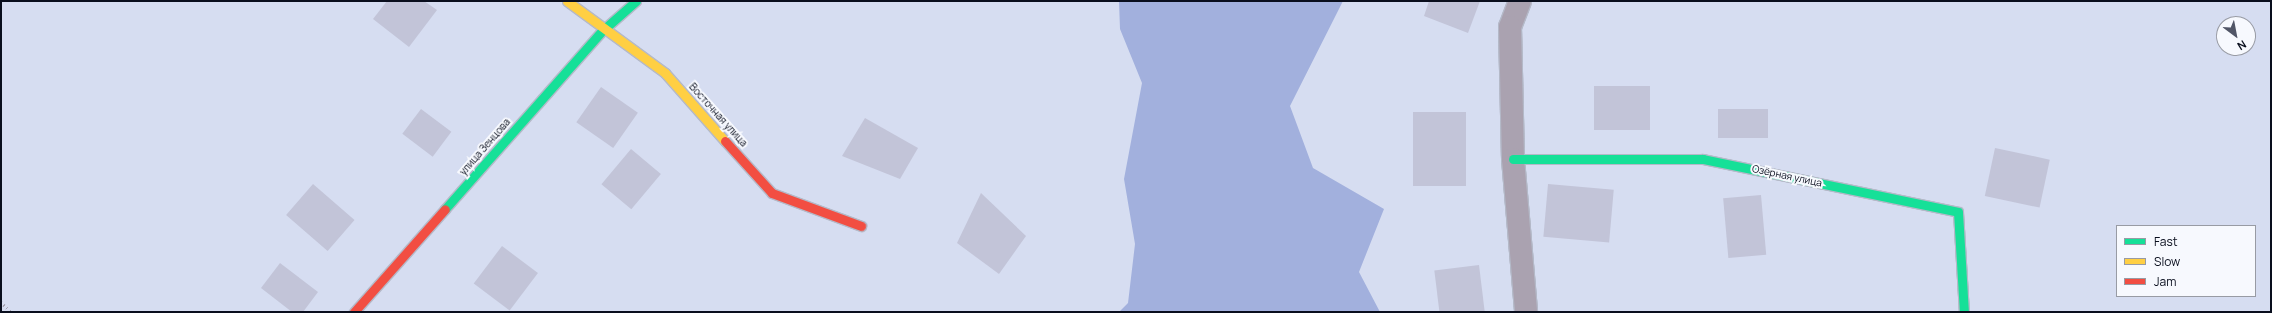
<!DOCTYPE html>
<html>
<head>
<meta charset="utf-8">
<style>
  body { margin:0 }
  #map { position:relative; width:2272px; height:313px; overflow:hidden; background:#d6ddf1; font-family:Manrope,sans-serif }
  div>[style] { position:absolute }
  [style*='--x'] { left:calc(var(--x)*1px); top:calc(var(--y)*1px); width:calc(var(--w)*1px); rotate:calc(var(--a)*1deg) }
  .water>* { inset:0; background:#a2b0dd }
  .building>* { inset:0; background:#c2c4d8; transform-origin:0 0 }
  .path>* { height:2.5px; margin-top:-1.25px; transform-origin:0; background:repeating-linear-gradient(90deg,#a5a2b0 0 1px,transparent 0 4px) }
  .roads { filter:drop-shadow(1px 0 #b4b9c8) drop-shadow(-1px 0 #b4b9c8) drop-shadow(0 1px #b4b9c8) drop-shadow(0 -1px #b4b9c8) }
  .street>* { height:22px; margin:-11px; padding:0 11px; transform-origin:11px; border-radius:11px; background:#aaa2b0 }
  .fast>* { height:9px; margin:-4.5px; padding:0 4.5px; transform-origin:4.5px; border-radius:4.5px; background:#16e098 }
  .slow>* { height:9px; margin:-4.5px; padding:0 4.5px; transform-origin:4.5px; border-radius:4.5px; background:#ffcf43 }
  .jam>* { height:9px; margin:-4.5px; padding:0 4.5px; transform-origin:4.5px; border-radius:4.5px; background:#f24e42 }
  span { translate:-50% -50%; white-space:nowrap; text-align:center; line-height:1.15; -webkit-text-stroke:4px #f7f9fe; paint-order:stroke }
  .street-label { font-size:10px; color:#090e1d }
  .frame { position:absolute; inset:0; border:2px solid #090e1d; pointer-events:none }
  .legend { position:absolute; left:2116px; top:225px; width:140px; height:72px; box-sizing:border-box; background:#f7f9fe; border:1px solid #989ba4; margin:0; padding:5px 7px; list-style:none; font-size:12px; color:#090e1d }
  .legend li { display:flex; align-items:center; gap:8px; height:20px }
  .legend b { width:20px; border:1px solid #989ba4 }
  .north { position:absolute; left:2216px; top:16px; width:40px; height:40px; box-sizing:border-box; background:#f7f9fe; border:1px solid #989ba4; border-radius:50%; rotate:148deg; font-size:11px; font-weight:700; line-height:16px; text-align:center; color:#090e1d }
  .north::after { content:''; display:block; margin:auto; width:14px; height:18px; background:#515667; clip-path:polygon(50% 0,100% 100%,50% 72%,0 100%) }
</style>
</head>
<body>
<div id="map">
  <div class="water">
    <div style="clip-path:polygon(1119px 1px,1343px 1px,1290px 106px,1313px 168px,1384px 209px,1359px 272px,1380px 312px,1119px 312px,1128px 303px,1135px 244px,1124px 179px,1142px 83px,1120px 29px)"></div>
  </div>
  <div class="building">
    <div style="clip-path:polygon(387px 1px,424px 1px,437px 10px,409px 47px,373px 19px)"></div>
    <div style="clip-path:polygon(1429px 1px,1480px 1px,1468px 33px,1424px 16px)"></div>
    <div style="left:1594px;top:86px;width:56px;height:44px"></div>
    <div style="left:601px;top:87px;width:45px;height:43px;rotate:35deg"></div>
    <div style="left:421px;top:109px;width:38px;height:31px;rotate:37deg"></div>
    <div style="left:1718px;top:109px;width:50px;height:29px"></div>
    <div style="left:1413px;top:112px;width:53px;height:74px"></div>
    <div style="clip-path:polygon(865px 118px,918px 148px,900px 179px,842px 156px)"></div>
    <div style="left:1995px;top:148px;width:56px;height:49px;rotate:12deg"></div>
    <div style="left:631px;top:149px;width:39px;height:46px;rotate:40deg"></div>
    <div style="left:313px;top:184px;width:55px;height:41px;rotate:41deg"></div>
    <div style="left:1548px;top:184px;width:66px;height:53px;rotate:5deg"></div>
    <div style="clip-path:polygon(981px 193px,1026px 236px,999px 274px,957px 243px)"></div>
    <div style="left:1761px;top:195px;width:60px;height:38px;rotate:85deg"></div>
    <div style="left:502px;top:246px;width:45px;height:47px;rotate:37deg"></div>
    <div style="clip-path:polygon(280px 263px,318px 292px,303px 312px,292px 312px,261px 288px)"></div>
    <div style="left:1479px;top:265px;width:47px;height:45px;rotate:83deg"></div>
  </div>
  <div class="path">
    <div style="--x:1;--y:302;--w:14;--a:45"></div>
  </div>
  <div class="roads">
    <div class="street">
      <div style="--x:1520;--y:1;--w:28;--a:111"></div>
      <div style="--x:1510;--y:27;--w:132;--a:88.7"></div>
      <div style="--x:1513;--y:159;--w:154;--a:85.1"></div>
    </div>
    <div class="fast">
      <div style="--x:1513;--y:159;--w:190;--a:0"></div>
      <div style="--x:1703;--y:159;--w:260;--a:11.7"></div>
      <div style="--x:1958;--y:212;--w:100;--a:86.6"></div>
      <div style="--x:445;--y:209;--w:239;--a:-48.6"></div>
      <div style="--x:603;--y:30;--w:44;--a:-41.3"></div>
    </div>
    <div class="slow">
      <div style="--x:567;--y:1;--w:122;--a:36.3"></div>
      <div style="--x:665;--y:73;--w:91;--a:48.6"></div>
    </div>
    <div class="jam">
      <div style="--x:725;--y:141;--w:70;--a:47.9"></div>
      <div style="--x:772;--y:193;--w:95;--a:20.3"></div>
      <div style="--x:354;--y:312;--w:137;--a:-48.5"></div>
    </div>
  </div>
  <div class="street-label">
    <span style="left:718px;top:115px;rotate:48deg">Восточная улица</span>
    <span style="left:485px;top:147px;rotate:-49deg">улица Зенцова</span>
    <span style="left:1787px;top:176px;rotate:12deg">Озёрная улица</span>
  </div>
  <div class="frame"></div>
  <ul class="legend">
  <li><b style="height:5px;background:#16e098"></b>Fast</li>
  <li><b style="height:5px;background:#ffcf43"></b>Slow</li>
  <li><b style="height:5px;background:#f24e42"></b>Jam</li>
  </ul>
  <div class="north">N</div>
</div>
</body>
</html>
